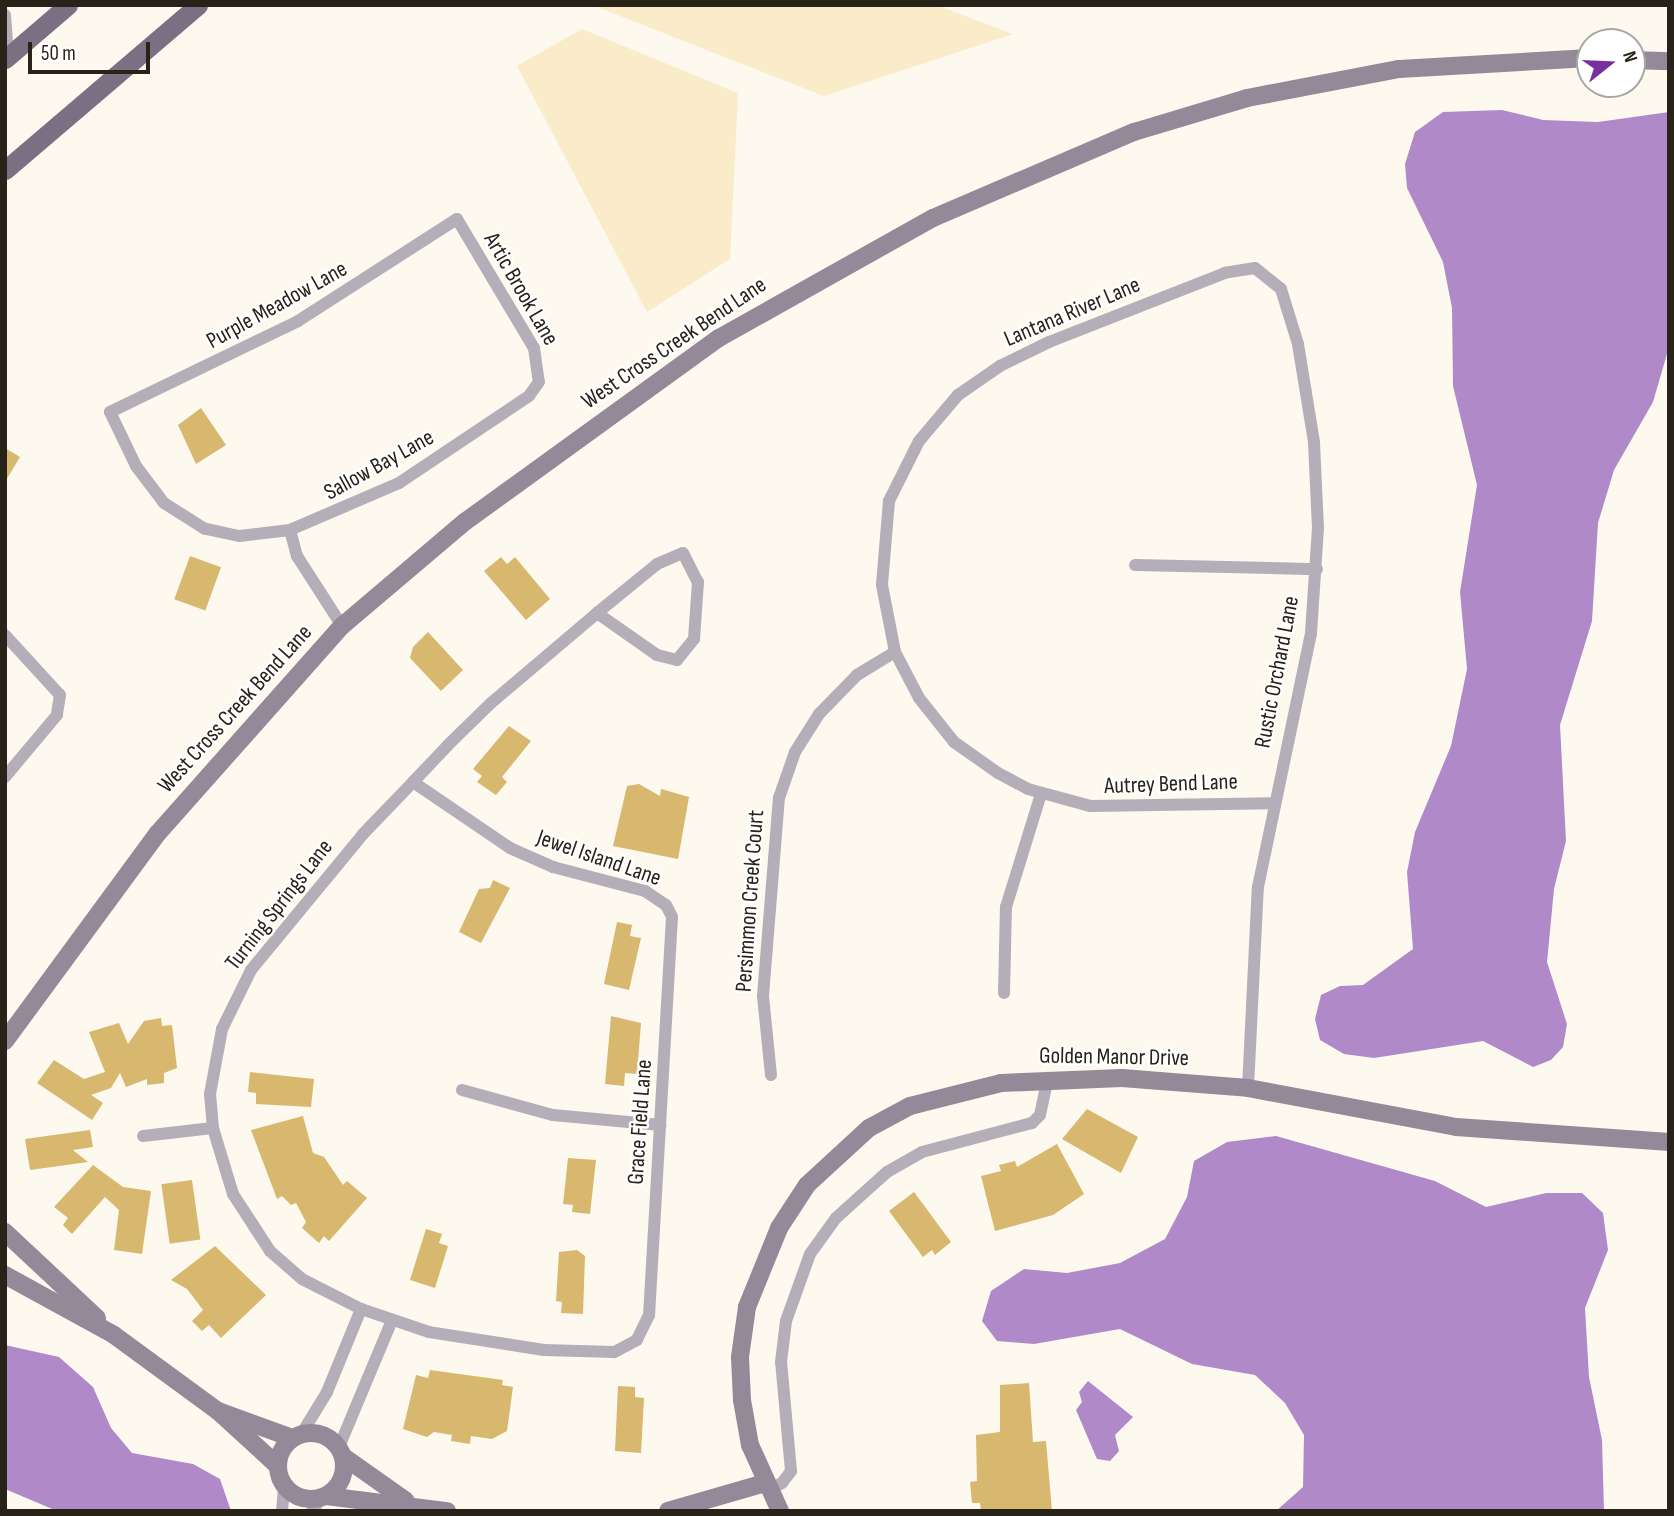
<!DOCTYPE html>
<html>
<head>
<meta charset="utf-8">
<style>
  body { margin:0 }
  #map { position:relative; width:1674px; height:1516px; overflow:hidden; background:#fdf9ee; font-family:"Sofia Sans Condensed",sans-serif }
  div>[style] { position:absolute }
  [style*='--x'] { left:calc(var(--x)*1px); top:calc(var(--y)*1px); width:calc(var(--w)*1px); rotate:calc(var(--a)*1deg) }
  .built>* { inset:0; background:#faebc9 }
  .water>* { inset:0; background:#af89c8 }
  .building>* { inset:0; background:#d7b86e; transform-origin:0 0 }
  .street>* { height:12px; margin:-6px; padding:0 6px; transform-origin:6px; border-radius:6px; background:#b4aeb9 }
  .secondary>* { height:18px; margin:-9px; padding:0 9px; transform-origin:9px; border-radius:9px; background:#938999 }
  .secondary>.ring { margin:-9px; padding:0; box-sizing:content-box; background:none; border:18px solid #938999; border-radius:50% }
  .primary>* { height:19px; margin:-9.5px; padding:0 9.5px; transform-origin:9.5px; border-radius:9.5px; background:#7b7083 }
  span { translate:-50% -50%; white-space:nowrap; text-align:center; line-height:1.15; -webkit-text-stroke:5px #fff; paint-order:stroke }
  .street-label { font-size:23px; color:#272319 }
  .frame { position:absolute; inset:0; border:7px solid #272319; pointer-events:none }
  .north { position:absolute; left:1576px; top:28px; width:70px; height:70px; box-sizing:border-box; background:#fff; border:2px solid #a9a7a3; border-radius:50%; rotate:72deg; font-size:19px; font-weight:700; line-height:28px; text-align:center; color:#272319 }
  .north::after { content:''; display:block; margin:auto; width:24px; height:32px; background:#7a2fa1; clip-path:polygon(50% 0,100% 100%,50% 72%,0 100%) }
  .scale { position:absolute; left:28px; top:42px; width:122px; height:32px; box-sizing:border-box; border:4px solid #272319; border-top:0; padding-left:9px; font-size:21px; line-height:24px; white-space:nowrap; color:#272319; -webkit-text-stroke:5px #fff; paint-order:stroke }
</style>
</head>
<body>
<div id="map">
  <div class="built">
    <div style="clip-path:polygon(592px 5px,936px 5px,1013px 34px,824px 96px)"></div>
    <div style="clip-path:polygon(582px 29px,738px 93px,730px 259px,647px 312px,517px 66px)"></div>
  </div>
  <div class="water">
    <div style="clip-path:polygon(1502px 110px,1543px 120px,1598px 122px,1669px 112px,1669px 347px,1653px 402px,1614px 470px,1598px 523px,1592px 621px,1560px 725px,1566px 841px,1554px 889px,1547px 962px,1567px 1024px,1563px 1047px,1551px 1060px,1533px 1067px,1483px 1041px,1374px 1058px,1344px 1054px,1320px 1040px,1315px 1019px,1321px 995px,1340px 986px,1363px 985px,1413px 949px,1407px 872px,1415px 832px,1451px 746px,1467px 669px,1460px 592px,1477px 485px,1453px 386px,1452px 308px,1443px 262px,1407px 188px,1405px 164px,1415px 132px,1443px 112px)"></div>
    <div style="clip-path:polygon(1276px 1136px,1435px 1181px,1486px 1207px,1546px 1193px,1582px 1193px,1603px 1213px,1608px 1250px,1585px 1308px,1589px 1377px,1602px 1440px,1604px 1511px,1276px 1511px,1303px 1487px,1304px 1435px,1285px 1403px,1255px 1375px,1192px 1364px,1120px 1329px,1034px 1344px,997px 1341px,982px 1321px,991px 1291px,1024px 1269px,1067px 1273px,1120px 1263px,1165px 1239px,1187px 1197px,1194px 1161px,1227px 1142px)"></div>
    <div style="clip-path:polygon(5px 1345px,59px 1357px,93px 1387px,111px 1428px,132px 1453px,193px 1464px,220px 1479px,231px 1511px,57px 1511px,5px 1489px)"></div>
    <div style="clip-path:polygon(1088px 1381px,1133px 1417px,1115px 1435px,1119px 1451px,1110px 1461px,1097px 1459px,1076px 1410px,1082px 1402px,1079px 1392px)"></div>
  </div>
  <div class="building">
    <div style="clip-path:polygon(201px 408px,226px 445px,196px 464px,178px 425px)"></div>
    <div style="clip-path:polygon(5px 448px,20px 457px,5px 482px)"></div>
    <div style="left:190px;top:556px;width:33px;height:46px;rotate:20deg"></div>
    <div style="clip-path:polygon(501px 557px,507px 564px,515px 557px,550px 599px,526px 620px,484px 571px)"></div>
    <div style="clip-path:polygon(428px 632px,463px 670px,441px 691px,410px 658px,413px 647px)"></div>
    <div style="clip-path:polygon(509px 726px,531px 741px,502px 777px,507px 782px,496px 795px,477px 782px,482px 776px,473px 769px)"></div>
    <div style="clip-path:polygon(639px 784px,660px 796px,661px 789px,689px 797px,678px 859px,613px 846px,627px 786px)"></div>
    <div style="clip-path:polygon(493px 880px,510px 888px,481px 943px,459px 932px,479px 889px,490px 888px)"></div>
    <div style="clip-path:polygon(617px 922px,632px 925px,630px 936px,641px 938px,629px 990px,604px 984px)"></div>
    <div style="clip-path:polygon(611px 1016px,641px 1023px,637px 1074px,625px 1073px,624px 1086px,605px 1084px)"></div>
    <div style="clip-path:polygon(161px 1018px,162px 1026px,172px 1025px,177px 1068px,164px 1073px,164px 1083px,147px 1085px,147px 1079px,126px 1087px,120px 1073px,111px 1088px,91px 1095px,103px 1103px,92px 1120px,37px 1083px,54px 1060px,84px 1079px,105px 1072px,89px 1032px,119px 1023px,128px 1044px,144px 1021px)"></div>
    <div style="clip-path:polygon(250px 1072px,314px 1079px,311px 1107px,256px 1104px,256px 1093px,248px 1092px)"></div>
    <div style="clip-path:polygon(1087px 1109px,1138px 1137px,1121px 1173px,1062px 1139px)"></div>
    <div style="clip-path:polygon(303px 1116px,313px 1153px,324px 1157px,343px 1185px,347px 1181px,367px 1198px,329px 1241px,324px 1236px,319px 1243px,302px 1228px,306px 1222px,296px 1203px,291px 1205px,282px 1196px,277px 1199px,251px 1130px)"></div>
    <div style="clip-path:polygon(90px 1130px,93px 1147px,73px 1150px,88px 1162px,30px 1170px,25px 1139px)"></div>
    <div style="clip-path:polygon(1057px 1144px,1084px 1194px,1053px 1215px,995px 1231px,981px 1176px,1001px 1171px,999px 1165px,1015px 1161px,1017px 1167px)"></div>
    <div style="clip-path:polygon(568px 1158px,596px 1160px,590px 1214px,572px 1212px,573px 1205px,563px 1204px)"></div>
    <div style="clip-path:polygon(93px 1165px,123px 1187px,151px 1191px,142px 1254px,114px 1250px,119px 1210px,105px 1197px,72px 1234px,63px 1225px,68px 1218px,54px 1207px)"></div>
    <div style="left:192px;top:1180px;width:60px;height:31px;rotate:82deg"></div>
    <div style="clip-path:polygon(914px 1192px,951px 1242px,935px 1255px,932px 1250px,923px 1257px,889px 1211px)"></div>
    <div style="clip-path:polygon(426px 1229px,442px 1234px,439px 1243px,448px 1246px,435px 1288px,410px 1280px)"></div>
    <div style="clip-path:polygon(215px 1246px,266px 1295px,221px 1338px,209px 1325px,202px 1331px,192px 1321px,203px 1310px,187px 1289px,171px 1280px)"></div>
    <div style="clip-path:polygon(577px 1250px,585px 1256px,583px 1314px,561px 1313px,562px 1302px,556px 1301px,559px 1252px)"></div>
    <div style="clip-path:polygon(430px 1370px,503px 1380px,502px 1385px,513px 1387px,507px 1431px,492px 1439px,471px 1436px,470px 1444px,451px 1441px,452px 1435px,434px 1432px,427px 1437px,403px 1429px,416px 1375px,428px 1378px)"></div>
    <div style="clip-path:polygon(1029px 1383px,1033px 1442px,1046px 1441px,1052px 1511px,981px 1511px,980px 1503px,972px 1503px,970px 1482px,977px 1481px,976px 1435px,1000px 1432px,1000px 1385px)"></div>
    <div style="clip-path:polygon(618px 1386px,635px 1387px,635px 1397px,644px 1398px,641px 1453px,615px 1451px)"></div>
  </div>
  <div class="street">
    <div style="--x:5;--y:15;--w:41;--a:85.8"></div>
    <div style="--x:457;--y:219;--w:150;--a:59.2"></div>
    <div style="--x:534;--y:348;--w:34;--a:82"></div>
    <div style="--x:539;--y:382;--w:17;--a:126"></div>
    <div style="--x:529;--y:396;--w:156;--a:146.2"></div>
    <div style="--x:399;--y:483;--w:119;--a:156.7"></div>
    <div style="--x:290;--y:530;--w:51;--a:173.3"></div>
    <div style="--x:239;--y:536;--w:35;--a:-168"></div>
    <div style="--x:205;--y:529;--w:49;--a:-147.6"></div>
    <div style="--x:164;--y:503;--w:46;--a:-127.1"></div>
    <div style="--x:136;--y:466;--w:60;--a:-115.7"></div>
    <div style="--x:110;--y:412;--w:209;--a:-25.8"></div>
    <div style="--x:298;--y:321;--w:189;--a:-32.7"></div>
    <div style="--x:290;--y:530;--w:27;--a:75"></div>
    <div style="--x:297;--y:556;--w:83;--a:57.3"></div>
    <div style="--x:1135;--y:565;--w:182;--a:1.3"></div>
    <div style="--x:5;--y:635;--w:81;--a:47.5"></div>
    <div style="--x:60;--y:695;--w:20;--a:99"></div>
    <div style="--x:57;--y:715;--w:81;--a:130"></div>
    <div style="--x:413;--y:782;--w:117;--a:34.2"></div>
    <div style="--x:510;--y:848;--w:47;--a:23.8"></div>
    <div style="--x:553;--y:867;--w:95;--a:14.6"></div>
    <div style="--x:645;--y:891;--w:25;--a:34"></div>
    <div style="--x:666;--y:905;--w:13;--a:63"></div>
    <div style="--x:672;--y:917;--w:399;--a:93.3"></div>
    <div style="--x:649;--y:1315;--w:28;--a:116"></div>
    <div style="--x:637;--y:1340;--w:26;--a:152"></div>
    <div style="--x:614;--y:1352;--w:70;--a:-178.4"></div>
    <div style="--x:544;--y:1350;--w:116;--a:-171.1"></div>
    <div style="--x:429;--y:1332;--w:72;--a:-161.3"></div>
    <div style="--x:361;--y:1309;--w:66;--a:-153"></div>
    <div style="--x:302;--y:1279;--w:43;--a:-138.8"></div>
    <div style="--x:270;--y:1251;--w:68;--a:-123"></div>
    <div style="--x:233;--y:1194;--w:69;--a:-106.9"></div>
    <div style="--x:213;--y:1128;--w:34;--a:-95"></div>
    <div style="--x:210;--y:1094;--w:66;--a:-79.5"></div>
    <div style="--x:222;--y:1029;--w:66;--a:-63.8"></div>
    <div style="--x:251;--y:970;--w:176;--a:-50.5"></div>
    <div style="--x:363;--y:834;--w:72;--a:-46.1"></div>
    <div style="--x:413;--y:782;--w:52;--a:-46.5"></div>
    <div style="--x:449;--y:744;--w:59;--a:-44.3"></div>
    <div style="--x:491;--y:703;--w:139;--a:-40.3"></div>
    <div style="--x:597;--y:613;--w:77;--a:-39.2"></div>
    <div style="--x:657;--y:564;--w:28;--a:-23"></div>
    <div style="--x:683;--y:553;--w:33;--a:63"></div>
    <div style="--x:698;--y:582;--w:57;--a:94"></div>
    <div style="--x:694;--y:639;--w:27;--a:129"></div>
    <div style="--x:677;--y:660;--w:21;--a:-166"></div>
    <div style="--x:657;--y:655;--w:73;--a:-145"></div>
    <div style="--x:1004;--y:993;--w:86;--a:-88.7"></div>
    <div style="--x:1006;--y:907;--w:118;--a:-72.8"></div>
    <div style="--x:771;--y:1075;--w:79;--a:-95.8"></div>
    <div style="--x:763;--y:996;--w:199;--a:-85.4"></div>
    <div style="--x:779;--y:798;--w:49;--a:-70.8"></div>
    <div style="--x:795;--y:752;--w:45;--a:-57.7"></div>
    <div style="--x:819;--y:714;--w:54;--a:-45.7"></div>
    <div style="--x:857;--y:675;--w:44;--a:-31.2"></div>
    <div style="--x:1248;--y:1088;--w:201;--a:-87.2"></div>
    <div style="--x:1258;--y:887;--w:259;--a:-78.2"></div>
    <div style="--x:1311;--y:633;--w:105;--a:-86.2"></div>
    <div style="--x:1318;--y:528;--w:86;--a:-92.7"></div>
    <div style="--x:1314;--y:442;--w:99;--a:-99.3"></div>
    <div style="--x:1298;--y:344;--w:58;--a:-107.2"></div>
    <div style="--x:1281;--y:289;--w:33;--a:-141"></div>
    <div style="--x:1255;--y:268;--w:30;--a:171"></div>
    <div style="--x:1225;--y:273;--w:189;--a:158.6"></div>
    <div style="--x:1049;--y:342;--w:55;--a:153.9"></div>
    <div style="--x:1000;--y:366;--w:51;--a:145.4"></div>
    <div style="--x:958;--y:395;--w:60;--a:130.3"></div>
    <div style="--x:919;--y:441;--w:67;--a:116.6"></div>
    <div style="--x:889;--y:501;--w:84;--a:94.8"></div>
    <div style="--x:882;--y:585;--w:68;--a:79"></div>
    <div style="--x:895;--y:652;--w:52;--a:62.4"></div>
    <div style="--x:919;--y:698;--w:56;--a:51.5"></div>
    <div style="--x:954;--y:742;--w:54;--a:35.2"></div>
    <div style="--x:998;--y:773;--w:34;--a:28"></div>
    <div style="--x:1028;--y:789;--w:64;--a:15.3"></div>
    <div style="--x:1090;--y:806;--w:182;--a:-0.9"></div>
    <div style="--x:462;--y:1090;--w:94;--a:15.4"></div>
    <div style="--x:553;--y:1115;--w:108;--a:5.3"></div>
    <div style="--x:143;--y:1136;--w:70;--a:-6.5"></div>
    <div style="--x:302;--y:1433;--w:48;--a:-58.6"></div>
    <div style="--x:327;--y:1392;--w:90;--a:-67.7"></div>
    <div style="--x:339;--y:1447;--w:138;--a:-67.3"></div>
    <div style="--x:766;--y:1484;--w:7;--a:45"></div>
    <div style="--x:771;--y:1489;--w:13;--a:-29"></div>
    <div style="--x:782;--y:1483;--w:15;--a:-53"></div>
    <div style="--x:791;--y:1471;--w:109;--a:-95.2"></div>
    <div style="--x:781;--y:1362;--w:41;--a:-83"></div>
    <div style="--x:786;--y:1321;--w:71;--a:-70.3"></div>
    <div style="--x:810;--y:1254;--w:44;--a:-54.2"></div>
    <div style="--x:836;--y:1218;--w:69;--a:-42"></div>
    <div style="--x:887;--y:1172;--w:40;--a:-29.7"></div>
    <div style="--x:922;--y:1152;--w:114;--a:-14.8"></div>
    <div style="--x:1032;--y:1123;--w:11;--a:-45"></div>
    <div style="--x:1040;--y:1115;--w:38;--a:-78"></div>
    <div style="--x:282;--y:1511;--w:25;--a:-85"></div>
    <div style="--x:312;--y:1511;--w:17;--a:-54"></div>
  </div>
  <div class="secondary">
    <div style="--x:1632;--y:60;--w:37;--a:2"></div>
    <div style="--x:5;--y:1041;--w:258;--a:-53.7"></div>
    <div style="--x:158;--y:833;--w:277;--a:-48.4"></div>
    <div style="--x:342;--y:626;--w:162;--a:-40.3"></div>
    <div style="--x:466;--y:521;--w:312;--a:-35.9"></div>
    <div style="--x:719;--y:338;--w:245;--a:-29.3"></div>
    <div style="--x:933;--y:218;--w:219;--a:-23.2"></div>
    <div style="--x:1134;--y:132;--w:118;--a:-16.7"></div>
    <div style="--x:1247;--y:98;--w:155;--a:-10.8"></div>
    <div style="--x:1399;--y:69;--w:191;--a:-3.3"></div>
    <div style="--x:5;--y:1232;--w:126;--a:43.1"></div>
    <div style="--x:5;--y:1275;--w:124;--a:28.8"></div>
    <div style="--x:114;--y:1335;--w:129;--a:36.2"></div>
    <div style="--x:218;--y:1411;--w:80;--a:42.5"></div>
    <div style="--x:218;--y:1411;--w:79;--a:20"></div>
    <div class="ring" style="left:278px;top:1433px;width:48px;height:48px"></div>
    <div style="--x:344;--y:1457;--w:75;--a:35.2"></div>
    <div style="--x:326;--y:1496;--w:122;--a:7.1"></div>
    <div style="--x:668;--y:1511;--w:101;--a:-16.1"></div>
    <div style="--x:780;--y:1511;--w:72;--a:-114.4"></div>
    <div style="--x:750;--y:1445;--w:46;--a:-100.1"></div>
    <div style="--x:742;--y:1400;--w:43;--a:-92.7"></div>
    <div style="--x:740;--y:1357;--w:50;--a:-82"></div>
    <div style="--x:747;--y:1307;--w:85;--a:-67.9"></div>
    <div style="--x:779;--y:1228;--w:51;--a:-56.9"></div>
    <div style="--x:807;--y:1185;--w:84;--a:-42.6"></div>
    <div style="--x:869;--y:1128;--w:47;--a:-28.2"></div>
    <div style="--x:910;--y:1106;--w:94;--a:-14.2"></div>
    <div style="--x:1001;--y:1083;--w:121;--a:-2.4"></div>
    <div style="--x:1122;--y:1078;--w:126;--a:4.5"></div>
    <div style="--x:1248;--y:1088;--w:212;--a:10.6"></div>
    <div style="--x:1456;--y:1127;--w:214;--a:4"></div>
  </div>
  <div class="primary">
    <div style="--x:5;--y:59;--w:83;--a:-40.6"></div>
    <div style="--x:5;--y:170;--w:254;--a:-40.5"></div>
  </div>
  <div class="street-label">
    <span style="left:521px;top:289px;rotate:60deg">Artic Brook Lane</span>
    <span style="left:277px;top:305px;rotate:-29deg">Purple Meadow Lane</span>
    <span style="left:1072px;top:312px;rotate:-23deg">Lantana River Lane</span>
    <span style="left:674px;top:343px;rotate:-34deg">West Cross Creek Bend Lane</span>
    <span style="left:379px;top:465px;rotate:-29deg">Sallow Bay Lane</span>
    <span style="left:1277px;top:672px;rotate:-79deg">Rustic Orchard Lane</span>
    <span style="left:235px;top:709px;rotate:-48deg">West Cross Creek Bend Lane</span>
    <span style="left:1171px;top:784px;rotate:-2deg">Autrey Bend Lane</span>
    <span style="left:599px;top:858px;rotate:19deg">Jewel Island Lane</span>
    <span style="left:750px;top:901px;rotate:-86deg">Persimmon Creek Court</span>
    <span style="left:279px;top:905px;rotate:-52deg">Turning Springs Lane</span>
    <span style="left:1114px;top:1057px;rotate:1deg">Golden Manor Drive</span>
    <span style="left:640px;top:1122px;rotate:-86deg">Grace Field Lane</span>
  </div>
  <div class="frame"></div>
  <div class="north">N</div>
  <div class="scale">50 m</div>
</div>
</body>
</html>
